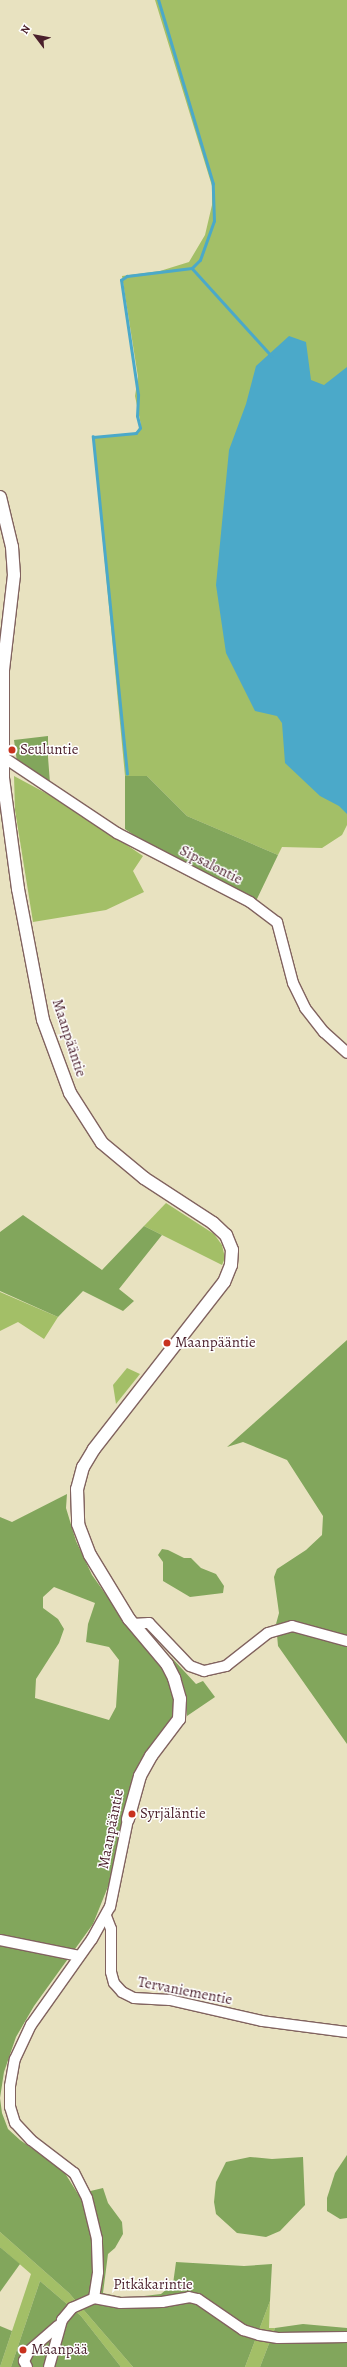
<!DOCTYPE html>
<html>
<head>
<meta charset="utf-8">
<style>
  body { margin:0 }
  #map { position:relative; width:347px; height:2367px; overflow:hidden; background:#e8e2c0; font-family:Alegreya,serif }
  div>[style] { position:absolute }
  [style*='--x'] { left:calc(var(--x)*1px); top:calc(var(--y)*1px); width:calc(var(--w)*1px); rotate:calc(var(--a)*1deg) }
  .green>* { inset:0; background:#a3bf67 }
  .forest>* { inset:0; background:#82a65c }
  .water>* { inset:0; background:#4ba9c9 }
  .stream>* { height:2.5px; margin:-1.25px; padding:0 1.25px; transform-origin:1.25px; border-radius:1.25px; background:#4ba9c9 }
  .roads { filter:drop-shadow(1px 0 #81635f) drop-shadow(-1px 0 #81635f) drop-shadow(0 1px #81635f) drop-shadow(0 -1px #81635f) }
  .minor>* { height:10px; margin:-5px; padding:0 5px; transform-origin:5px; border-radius:5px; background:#fff }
  .tertiary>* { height:12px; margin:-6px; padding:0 6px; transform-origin:6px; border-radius:6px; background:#fff }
  .dots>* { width:11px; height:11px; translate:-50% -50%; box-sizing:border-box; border:2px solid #fff; border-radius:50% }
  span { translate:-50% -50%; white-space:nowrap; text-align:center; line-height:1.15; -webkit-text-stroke:3px #fff; paint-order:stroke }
  .poi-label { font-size:15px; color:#4a1f2b }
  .left { translate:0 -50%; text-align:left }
  .street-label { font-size:15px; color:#4a1f2b }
  .north { position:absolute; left:16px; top:16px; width:40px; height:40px; -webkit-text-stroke:3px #fff; paint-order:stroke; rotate:302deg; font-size:11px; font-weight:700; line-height:16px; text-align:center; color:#4a1f2b }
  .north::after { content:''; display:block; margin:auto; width:14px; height:18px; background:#4a1f2b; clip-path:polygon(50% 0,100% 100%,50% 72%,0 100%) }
</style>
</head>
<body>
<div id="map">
  <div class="green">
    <div style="clip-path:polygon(155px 0,347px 0,347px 825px,342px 835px,322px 848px,282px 847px,278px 855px,187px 816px,147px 776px,125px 776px,93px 437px,136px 433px,141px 425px,135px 396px,138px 377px,122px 276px,160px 271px,189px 262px,205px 235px,212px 205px,212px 186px)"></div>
    <div style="clip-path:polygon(14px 776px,68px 805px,143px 856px,133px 871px,144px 892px,106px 910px,33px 922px,15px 810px)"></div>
    <div style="clip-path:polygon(166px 1203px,214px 1234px,222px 1245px,225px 1258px,222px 1265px,144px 1226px)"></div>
    <div style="clip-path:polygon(0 1292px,58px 1317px,44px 1339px,18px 1322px,0 1331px)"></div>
    <div style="clip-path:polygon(127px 1368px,140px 1374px,116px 1404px,113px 1385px)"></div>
    <div style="clip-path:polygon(0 2232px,69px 2293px,133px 2367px,121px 2367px,81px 2316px,40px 2281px,11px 2367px,0 2367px,31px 2274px,0 2247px)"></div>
    <div style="clip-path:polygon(270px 2301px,269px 2328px,275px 2328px,260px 2367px,245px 2367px)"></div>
  </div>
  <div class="forest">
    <div style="clip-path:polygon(48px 736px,48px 757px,50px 783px,17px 762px,14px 740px)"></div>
    <div style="clip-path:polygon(125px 776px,147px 776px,187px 816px,278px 855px,256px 901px,148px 845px,125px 829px)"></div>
    <div style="clip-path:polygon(23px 1215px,102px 1270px,144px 1226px,162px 1235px,119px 1289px,134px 1301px,123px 1311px,83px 1291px,58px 1317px,0 1291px,0 1232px)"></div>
    <div style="clip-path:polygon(347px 1340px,347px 1744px,278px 1646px,276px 1624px,279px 1613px,274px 1577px,277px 1569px,306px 1550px,322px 1535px,323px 1516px,287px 1460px,243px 1442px,227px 1447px)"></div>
    <div style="clip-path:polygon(evenodd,67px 1494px,66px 1508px,76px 1541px,92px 1575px,131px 1630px,159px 1659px,170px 1677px,175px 1707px,173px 1721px,140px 1761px,132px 1780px,109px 1884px,93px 1924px,34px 2006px,16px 2037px,4px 2072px,0 2098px,2px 2113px,8px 2129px,20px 2140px,63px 2170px,78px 2194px,103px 2188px,108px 2203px,122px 2222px,123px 2234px,115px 2248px,108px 2254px,103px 2293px,127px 2298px,161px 2294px,173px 2284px,176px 2262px,244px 2266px,272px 2264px,270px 2301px,245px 2367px,133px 2367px,69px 2293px,0 2232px,0 1517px,12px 1522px,67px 1494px,54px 1587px,95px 1603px,88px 1624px,86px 1642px,109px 1647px,119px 1660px,116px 1707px,109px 1720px,35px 1698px,36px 1679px,59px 1643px,64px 1629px,58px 1619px,43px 1608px,43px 1597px,54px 1587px)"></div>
    <div style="clip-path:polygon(162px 1549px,168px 1550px,184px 1558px,191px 1558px,201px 1568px,216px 1574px,224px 1586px,223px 1593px,190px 1597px,163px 1581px,163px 1562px,158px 1555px)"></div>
    <div style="clip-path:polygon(171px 1657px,196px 1684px,203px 1681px,215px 1697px,187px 1716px,187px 1698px,181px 1677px)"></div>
    <div style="clip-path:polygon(347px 2155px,347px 2218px,340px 2219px,327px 2211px,327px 2198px,335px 2173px)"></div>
    <div style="clip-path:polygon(250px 2157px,272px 2159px,303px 2157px,305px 2205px,280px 2231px,266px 2237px,237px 2233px,216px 2214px,214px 2202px,216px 2182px,226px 2162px)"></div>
    <div style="clip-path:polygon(0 2247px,20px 2264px,0 2292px)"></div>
    <div style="clip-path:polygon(40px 2281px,81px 2316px,121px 2367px,11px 2367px)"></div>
    <div style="clip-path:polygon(303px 2324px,347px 2328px,347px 2367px,260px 2367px,275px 2328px)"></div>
    <div style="clip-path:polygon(0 2326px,12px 2331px,0 2367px)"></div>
  </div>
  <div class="water">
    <div style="clip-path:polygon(289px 336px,306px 342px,311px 380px,324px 385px,347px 367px,347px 814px,339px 806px,320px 796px,285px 763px,282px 723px,277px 716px,255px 711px,226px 653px,216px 585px,229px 450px,246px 404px,256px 366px)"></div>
  </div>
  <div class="stream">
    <div style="--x:192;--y:268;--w:118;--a:47.8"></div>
    <div style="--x:127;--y:774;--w:339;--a:-95.8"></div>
    <div style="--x:93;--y:437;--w:43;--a:-5.3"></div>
    <div style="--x:136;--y:433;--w:6;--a:-51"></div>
    <div style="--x:140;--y:428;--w:12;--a:-104"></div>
    <div style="--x:137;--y:416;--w:21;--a:-87"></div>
    <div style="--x:138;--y:395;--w:116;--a:-98.4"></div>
    <div style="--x:121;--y:280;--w:7;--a:-34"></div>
    <div style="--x:127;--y:276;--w:65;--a:-7"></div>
    <div style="--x:192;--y:268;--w:11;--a:-45"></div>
    <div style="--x:200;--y:260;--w:41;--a:-70.3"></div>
    <div style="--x:214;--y:221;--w:37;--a:-92"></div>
    <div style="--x:213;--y:184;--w:192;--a:-106.6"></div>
  </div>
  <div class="roads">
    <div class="minor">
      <div style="--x:0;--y:755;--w:141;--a:33.7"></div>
      <div style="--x:117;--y:833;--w:150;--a:27.4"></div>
      <div style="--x:250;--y:902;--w:34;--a:37"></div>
      <div style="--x:277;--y:922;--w:63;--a:75.3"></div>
      <div style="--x:293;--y:983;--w:28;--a:64"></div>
      <div style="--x:305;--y:1008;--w:31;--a:52"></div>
      <div style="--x:324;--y:1032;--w:31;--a:42"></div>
      <div style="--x:133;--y:1624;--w:16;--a:-4"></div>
      <div style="--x:149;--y:1623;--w:59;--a:46.4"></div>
      <div style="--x:190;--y:1666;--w:15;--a:20"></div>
      <div style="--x:204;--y:1671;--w:23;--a:-13"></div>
      <div style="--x:226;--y:1666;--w:53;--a:-38.2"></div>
      <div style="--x:268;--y:1633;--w:25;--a:-16"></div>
      <div style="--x:292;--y:1626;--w:57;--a:15.3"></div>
      <div style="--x:106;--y:1916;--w:14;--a:69"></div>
      <div style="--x:111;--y:1929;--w:43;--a:90"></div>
      <div style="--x:111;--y:1972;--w:11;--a:75"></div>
      <div style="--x:114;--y:1983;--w:12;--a:48"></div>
      <div style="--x:122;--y:1992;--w:13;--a:27"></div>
      <div style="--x:134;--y:1998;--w:36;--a:3"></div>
      <div style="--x:170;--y:2000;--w:94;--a:12.9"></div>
      <div style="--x:262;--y:2021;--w:86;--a:7.4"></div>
      <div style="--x:0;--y:1940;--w:81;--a:11.4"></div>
      <div style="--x:94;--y:2298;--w:26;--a:-81"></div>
      <div style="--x:98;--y:2272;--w:33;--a:-92"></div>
      <div style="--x:97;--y:2239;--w:42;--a:-103.7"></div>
      <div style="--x:87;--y:2198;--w:28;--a:-117"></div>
      <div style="--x:74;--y:2173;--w:54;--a:-142.5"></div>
      <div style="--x:31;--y:2140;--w:23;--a:-133"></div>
      <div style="--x:15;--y:2123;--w:17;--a:-107"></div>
      <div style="--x:10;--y:2107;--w:21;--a:-90"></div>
      <div style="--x:10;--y:2086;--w:27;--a:-80"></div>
      <div style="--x:15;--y:2059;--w:38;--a:-65"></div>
      <div style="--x:31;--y:2025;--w:105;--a:-54.7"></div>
      <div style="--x:92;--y:1939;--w:37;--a:-61"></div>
      <div style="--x:110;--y:1907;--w:90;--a:-78.4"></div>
      <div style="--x:94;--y:2298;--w:26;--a:11"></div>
      <div style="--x:120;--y:2303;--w:42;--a:-1.4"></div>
      <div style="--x:162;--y:2302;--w:27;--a:-10"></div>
      <div style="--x:189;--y:2297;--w:9;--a:13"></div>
      <div style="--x:198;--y:2299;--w:55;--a:34.6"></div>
      <div style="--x:243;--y:2330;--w:17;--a:17"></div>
      <div style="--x:259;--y:2335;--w:19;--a:9"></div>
      <div style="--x:278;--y:2338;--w:69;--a:-0.8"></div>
      <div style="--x:27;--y:2367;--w:7;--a:-117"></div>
      <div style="--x:24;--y:2361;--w:11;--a:-63"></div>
      <div style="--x:29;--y:2351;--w:38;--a:-41"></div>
      <div style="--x:49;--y:2367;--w:49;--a:-74.5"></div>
      <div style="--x:62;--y:2320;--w:16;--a:-50"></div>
      <div style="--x:72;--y:2308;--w:24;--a:-24"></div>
    </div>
    <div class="tertiary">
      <div style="--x:0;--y:497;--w:51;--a:76.5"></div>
      <div style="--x:12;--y:547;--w:28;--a:86"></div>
      <div style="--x:14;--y:575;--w:96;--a:96.6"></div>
      <div style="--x:3;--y:670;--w:108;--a:90"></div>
      <div style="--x:3;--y:778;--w:112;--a:82.3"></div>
      <div style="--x:18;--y:889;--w:133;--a:79.2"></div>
      <div style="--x:43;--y:1020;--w:78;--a:69.7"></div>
      <div style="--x:70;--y:1093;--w:59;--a:57.4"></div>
      <div style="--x:102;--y:1143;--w:55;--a:39.8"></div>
      <div style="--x:144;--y:1178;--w:82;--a:33.1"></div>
      <div style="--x:213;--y:1223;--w:18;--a:43"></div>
      <div style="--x:226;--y:1235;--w:16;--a:68"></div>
      <div style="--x:232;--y:1250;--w:15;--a:94"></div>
      <div style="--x:231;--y:1265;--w:18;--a:112"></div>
      <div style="--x:224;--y:1282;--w:212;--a:127.9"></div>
      <div style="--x:94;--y:1449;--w:21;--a:121"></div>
      <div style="--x:83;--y:1467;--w:23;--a:105"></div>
      <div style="--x:77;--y:1489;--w:35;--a:88"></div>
      <div style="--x:78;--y:1524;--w:33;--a:69"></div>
      <div style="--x:90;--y:1555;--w:75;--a:58.6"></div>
      <div style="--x:129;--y:1619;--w:59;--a:49.8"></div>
      <div style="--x:167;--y:1664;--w:16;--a:63"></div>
      <div style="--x:174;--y:1678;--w:22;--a:74"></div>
      <div style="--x:180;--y:1699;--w:20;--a:93"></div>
      <div style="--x:179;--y:1719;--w:46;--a:127.1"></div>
      <div style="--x:151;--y:1756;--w:23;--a:119"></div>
      <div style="--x:140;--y:1776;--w:45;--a:105.6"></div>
    </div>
  </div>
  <div class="dots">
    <div style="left:12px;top:750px;background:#c8321e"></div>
    <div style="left:167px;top:1343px;background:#c8321e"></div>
    <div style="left:132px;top:1814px;background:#c8321e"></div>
    <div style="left:23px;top:2350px;background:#c8321e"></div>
  </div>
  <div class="poi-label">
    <span class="left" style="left:20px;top:750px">Seuluntie</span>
    <span class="left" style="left:175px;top:1343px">Maanpääntie</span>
    <span class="left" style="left:140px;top:1814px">Syrjäläntie</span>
    <span class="left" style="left:31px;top:2350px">Maanpää</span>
  </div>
  <div class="street-label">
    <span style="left:211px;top:865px;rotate:27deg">Sipsalontie</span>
    <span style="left:69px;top:1038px;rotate:72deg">Maanpääntie</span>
    <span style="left:111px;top:1829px;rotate:-79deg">Maanpääntie</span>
    <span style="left:185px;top:1991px;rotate:11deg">Tervaniementie</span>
    <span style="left:153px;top:2285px">Pitkäkarintie</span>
  </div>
  <div class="north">N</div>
</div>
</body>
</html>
